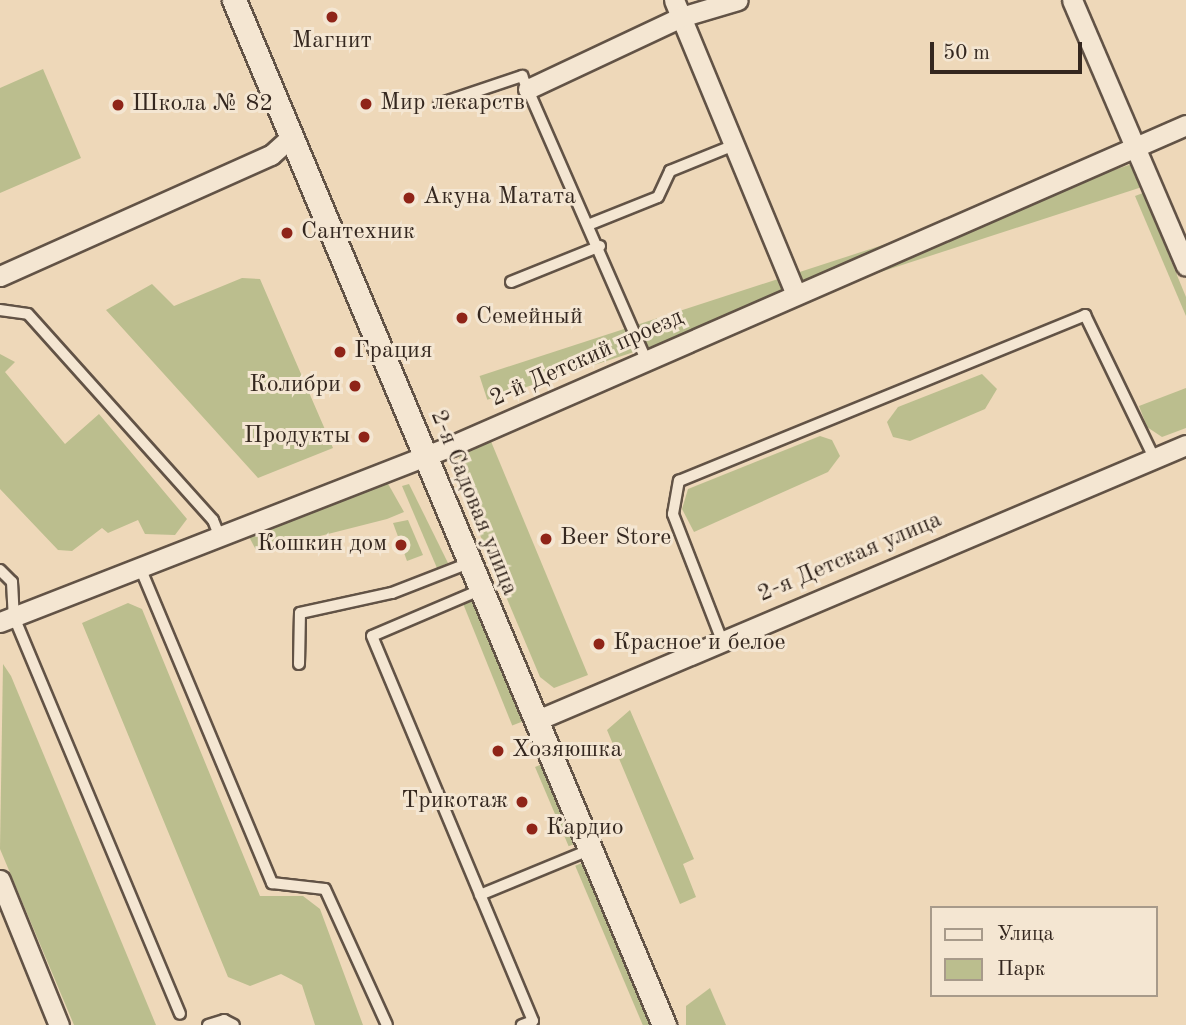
<!DOCTYPE html>
<html>
<head>
<meta charset="utf-8">
<style>
  body { margin:0 }
  #map { position:relative; width:1186px; height:1025px; overflow:hidden; background:#eed8b9; font-family:"Old Standard TT",serif }
  div>[style] { position:absolute }
  [style*='--x'] { left:calc(var(--x)*1px); top:calc(var(--y)*1px); width:calc(var(--w)*1px); rotate:calc(var(--a)*1deg) }
  .green>* { inset:0; background:#bbbe8e; transform-origin:0 0 }
  .roads { filter:drop-shadow(2px 0 #625346) drop-shadow(-2px 0 #625346) drop-shadow(0 2px #625346) drop-shadow(0 -2px #625346) }
  .service>* { height:10px; margin:-5px; padding:0 5px; transform-origin:5px; border-radius:5px; background:#f4e6d2 }
  .minor>* { height:19px; margin:-9.5px; padding:0 9.5px; transform-origin:9.5px; border-radius:9.5px; background:#f4e6d2 }
  .tertiary>* { height:23px; margin:-11.5px; padding:0 11.5px; transform-origin:11.5px; border-radius:11.5px; background:#f4e6d2 }
  .dots>* { width:19px; height:19px; translate:-50% -50%; box-sizing:border-box; border:4px solid #f4e6d2; border-radius:50% }
  span { translate:-50% -50%; white-space:nowrap; text-align:center; line-height:1.15; -webkit-text-stroke:6px #f4e6d2; paint-order:stroke }
  .poi-label { font-size:24px; color:#34271f }
  .left { translate:0 -50%; text-align:left }
  .right { translate:-100% -50%; text-align:right }
  .street-label { font-size:24px; color:#34271f }
  .legend { position:absolute; left:930px; top:906px; width:228px; height:91px; box-sizing:border-box; background:#f4e6d2; border:2px solid #a79a8a; margin:0; padding:9px 12px; list-style:none; font-size:21px; color:#34271f }
  .legend li { display:flex; align-items:center; gap:14px; height:35px }
  .legend b { width:35px; border:2px solid #a79a8a }
  .scale { position:absolute; left:930px; top:42px; width:152px; height:32px; box-sizing:border-box; border:4px solid #34271f; border-top:0; padding-left:9px; font-size:21px; line-height:24px; white-space:nowrap; color:#34271f; -webkit-text-stroke:5px #f4e6d2; paint-order:stroke }
</style>
</head>
<body>
<div id="map">
  <div class="green">
    <div style="clip-path:polygon(43px 69px,81px 158px,0 193px,0 88px)"></div>
    <div style="left:1132px;top:164px;width:25px;height:686px;rotate:72deg"></div>
    <div style="clip-path:polygon(1143px 193px,1186px 297px,1186px 316px,1135px 196px)"></div>
    <div style="clip-path:polygon(242px 278px,260px 279px,333px 448px,258px 478px,106px 310px,152px 284px,174px 306px)"></div>
    <div style="clip-path:polygon(0 354px,15px 362px,5px 372px,65px 444px,99px 414px,187px 519px,175px 535px,145px 534px,138px 520px,108px 533px,102px 528px,72px 551px,58px 550px,0 489px)"></div>
    <div style="clip-path:polygon(982px 374px,997px 389px,985px 409px,910px 441px,893px 437px,887px 422px,898px 407px)"></div>
    <div style="clip-path:polygon(1186px 388px,1186px 428px,1162px 437px,1147px 427px,1139px 406px)"></div>
    <div style="clip-path:polygon(820px 436px,832px 440px,840px 456px,828px 472px,694px 532px,682px 509px,688px 489px)"></div>
    <div style="clip-path:polygon(490px 439px,588px 675px,554px 688px,540px 677px,456px 478px,460px 453px)"></div>
    <div style="clip-path:polygon(387px 482px,404px 512px,387px 519px,257px 552px,247px 533px)"></div>
    <div style="clip-path:polygon(409px 484px,448px 563px,437px 568px,402px 486px)"></div>
    <div style="clip-path:polygon(408px 520px,423px 555px,407px 561px,393px 523px)"></div>
    <div style="left:473px;top:599px;width:132px;height:11px;rotate:68deg"></div>
    <div style="clip-path:polygon(128px 603px,142px 609px,260px 896px,303px 896px,320px 909px,363px 1025px,315px 1025px,302px 985px,281px 974px,250px 986px,228px 977px,82px 623px)"></div>
    <div style="clip-path:polygon(3px 664px,11px 676px,156px 1025px,74px 1025px,0 849px)"></div>
    <div style="clip-path:polygon(630px 710px,694px 859px,683px 864px,696px 897px,680px 904px,607px 730px)"></div>
    <div style="left:547px;top:762px;width:86px;height:13px;rotate:67deg"></div>
    <div style="left:589px;top:860px;width:179px;height:15px;rotate:67deg"></div>
    <div style="clip-path:polygon(710px 988px,726px 1025px,686px 1025px,686px 1006px)"></div>
  </div>
  <div class="roads">
    <div class="service">
      <div style="--x:439;--y:104;--w:88;--a:-18.6"></div>
      <div style="--x:522;--y:76;--w:310;--a:66.4"></div>
      <div style="--x:588;--y:225;--w:75;--a:-21.8"></div>
      <div style="--x:658;--y:197;--w:29;--a:-65"></div>
      <div style="--x:670;--y:171;--w:69;--a:-22.1"></div>
      <div style="--x:511;--y:282;--w:96;--a:-22"></div>
      <div style="--x:0;--y:310;--w:28;--a:8"></div>
      <div style="--x:28;--y:314;--w:277;--a:48.1"></div>
      <div style="--x:213;--y:520;--w:16;--a:68"></div>
      <div style="--x:139;--y:565;--w:345;--a:67.3"></div>
      <div style="--x:272;--y:883;--w:53;--a:6.5"></div>
      <div style="--x:325;--y:889;--w:149;--a:65.5"></div>
      <div style="--x:0;--y:570;--w:17;--a:45"></div>
      <div style="--x:12;--y:582;--w:35;--a:87"></div>
      <div style="--x:14;--y:617;--w:430;--a:67.3"></div>
      <div style="--x:480;--y:590;--w:117;--a:156.9"></div>
      <div style="--x:372;--y:636;--w:417;--a:67.3"></div>
      <div style="--x:533;--y:1021;--w:12;--a:160"></div>
      <div style="--x:721;--y:638;--w:133;--a:-111.2"></div>
      <div style="--x:673;--y:514;--w:34;--a:-80"></div>
      <div style="--x:679;--y:481;--w:439;--a:-22.2"></div>
      <div style="--x:1085;--y:315;--w:159;--a:64.2"></div>
      <div style="--x:299;--y:664;--w:51;--a:-88.9"></div>
      <div style="--x:300;--y:613;--w:94;--a:-12.3"></div>
      <div style="--x:392;--y:593;--w:83;--a:-21.3"></div>
      <div style="--x:480;--y:895;--w:118;--a:-22.4"></div>
      <div style="--x:208;--y:1025;--w:17;--a:-17"></div>
      <div style="--x:224;--y:1020;--w:11;--a:27"></div>
    </div>
    <div class="minor">
      <div style="--x:674;--y:0;--w:318;--a:67.5"></div>
      <div style="--x:1072;--y:0;--w:289;--a:66.8"></div>
      <div style="--x:528;--y:89;--w:169;--a:-25.2"></div>
      <div style="--x:681;--y:17;--w:59;--a:-16.6"></div>
      <div style="--x:0;--y:276;--w:297;--a:-24.1"></div>
      <div style="--x:271;--y:155;--w:28;--a:-42"></div>
      <div style="--x:0;--y:622;--w:484;--a:-21.3"></div>
      <div style="--x:451;--y:446;--w:802;--a:-23.59"></div>
      <div style="--x:535;--y:721;--w:707;--a:-22.98"></div>
      <div style="--x:0;--y:880;--w:157;--a:67.9"></div>
    </div>
    <div class="tertiary">
      <div style="--x:234;--y:0;--w:1112;--a:67.24"></div>
    </div>
  </div>
  <div class="dots">
    <div style="left:332px;top:17px;background:#8f2418"></div>
    <div style="left:366px;top:104px;background:#8f2418"></div>
    <div style="left:118px;top:105px;background:#8f2418"></div>
    <div style="left:409px;top:198px;background:#8f2418"></div>
    <div style="left:287px;top:233px;background:#8f2418"></div>
    <div style="left:462px;top:318px;background:#8f2418"></div>
    <div style="left:340px;top:352px;background:#8f2418"></div>
    <div style="left:355px;top:386px;background:#8f2418"></div>
    <div style="left:364px;top:437px;background:#8f2418"></div>
    <div style="left:546px;top:539px;background:#8f2418"></div>
    <div style="left:401px;top:545px;background:#8f2418"></div>
    <div style="left:599px;top:644px;background:#8f2418"></div>
    <div style="left:498px;top:751px;background:#8f2418"></div>
    <div style="left:522px;top:802px;background:#8f2418"></div>
    <div style="left:532px;top:829px;background:#8f2418"></div>
  </div>
  <div class="poi-label">
    <span style="left:332px;top:42px">Магнит</span>
    <span class="left" style="left:380px;top:104px">Мир лекарств</span>
    <span class="left" style="left:132px;top:105px">Школа № 82</span>
    <span class="left" style="left:423px;top:198px">Акуна Матата</span>
    <span class="left" style="left:301px;top:233px">Сантехник</span>
    <span class="left" style="left:476px;top:318px">Семейный</span>
    <span class="left" style="left:354px;top:352px">Грация</span>
    <span class="right" style="left:341px;top:386px">Колибри</span>
    <span class="right" style="left:350px;top:437px">Продукты</span>
    <span class="left" style="left:560px;top:539px">Beer Store</span>
    <span class="right" style="left:387px;top:545px">Кошкин дом</span>
    <span class="left" style="left:613px;top:644px">Красное и белое</span>
    <span class="left" style="left:512px;top:751px">Хозяюшка</span>
    <span class="right" style="left:508px;top:802px">Трикотаж</span>
    <span class="left" style="left:546px;top:829px">Кардио</span>
  </div>
  <div class="street-label">
    <span style="left:587px;top:359px;rotate:-24deg">2-й Детский проезд</span>
    <span style="left:473px;top:503px;rotate:68deg">2-я Садовая улица</span>
    <span style="left:850px;top:558px;rotate:-23deg">2-я Детская улица</span>
  </div>
  <ul class="legend">
  <li><b style="height:9px;background:#f4e6d2"></b>Улица</li>
  <li><b style="height:19px;background:#bbbe8e"></b>Парк</li>
  </ul>
  <div class="scale">50 m</div>
</div>
</body>
</html>
